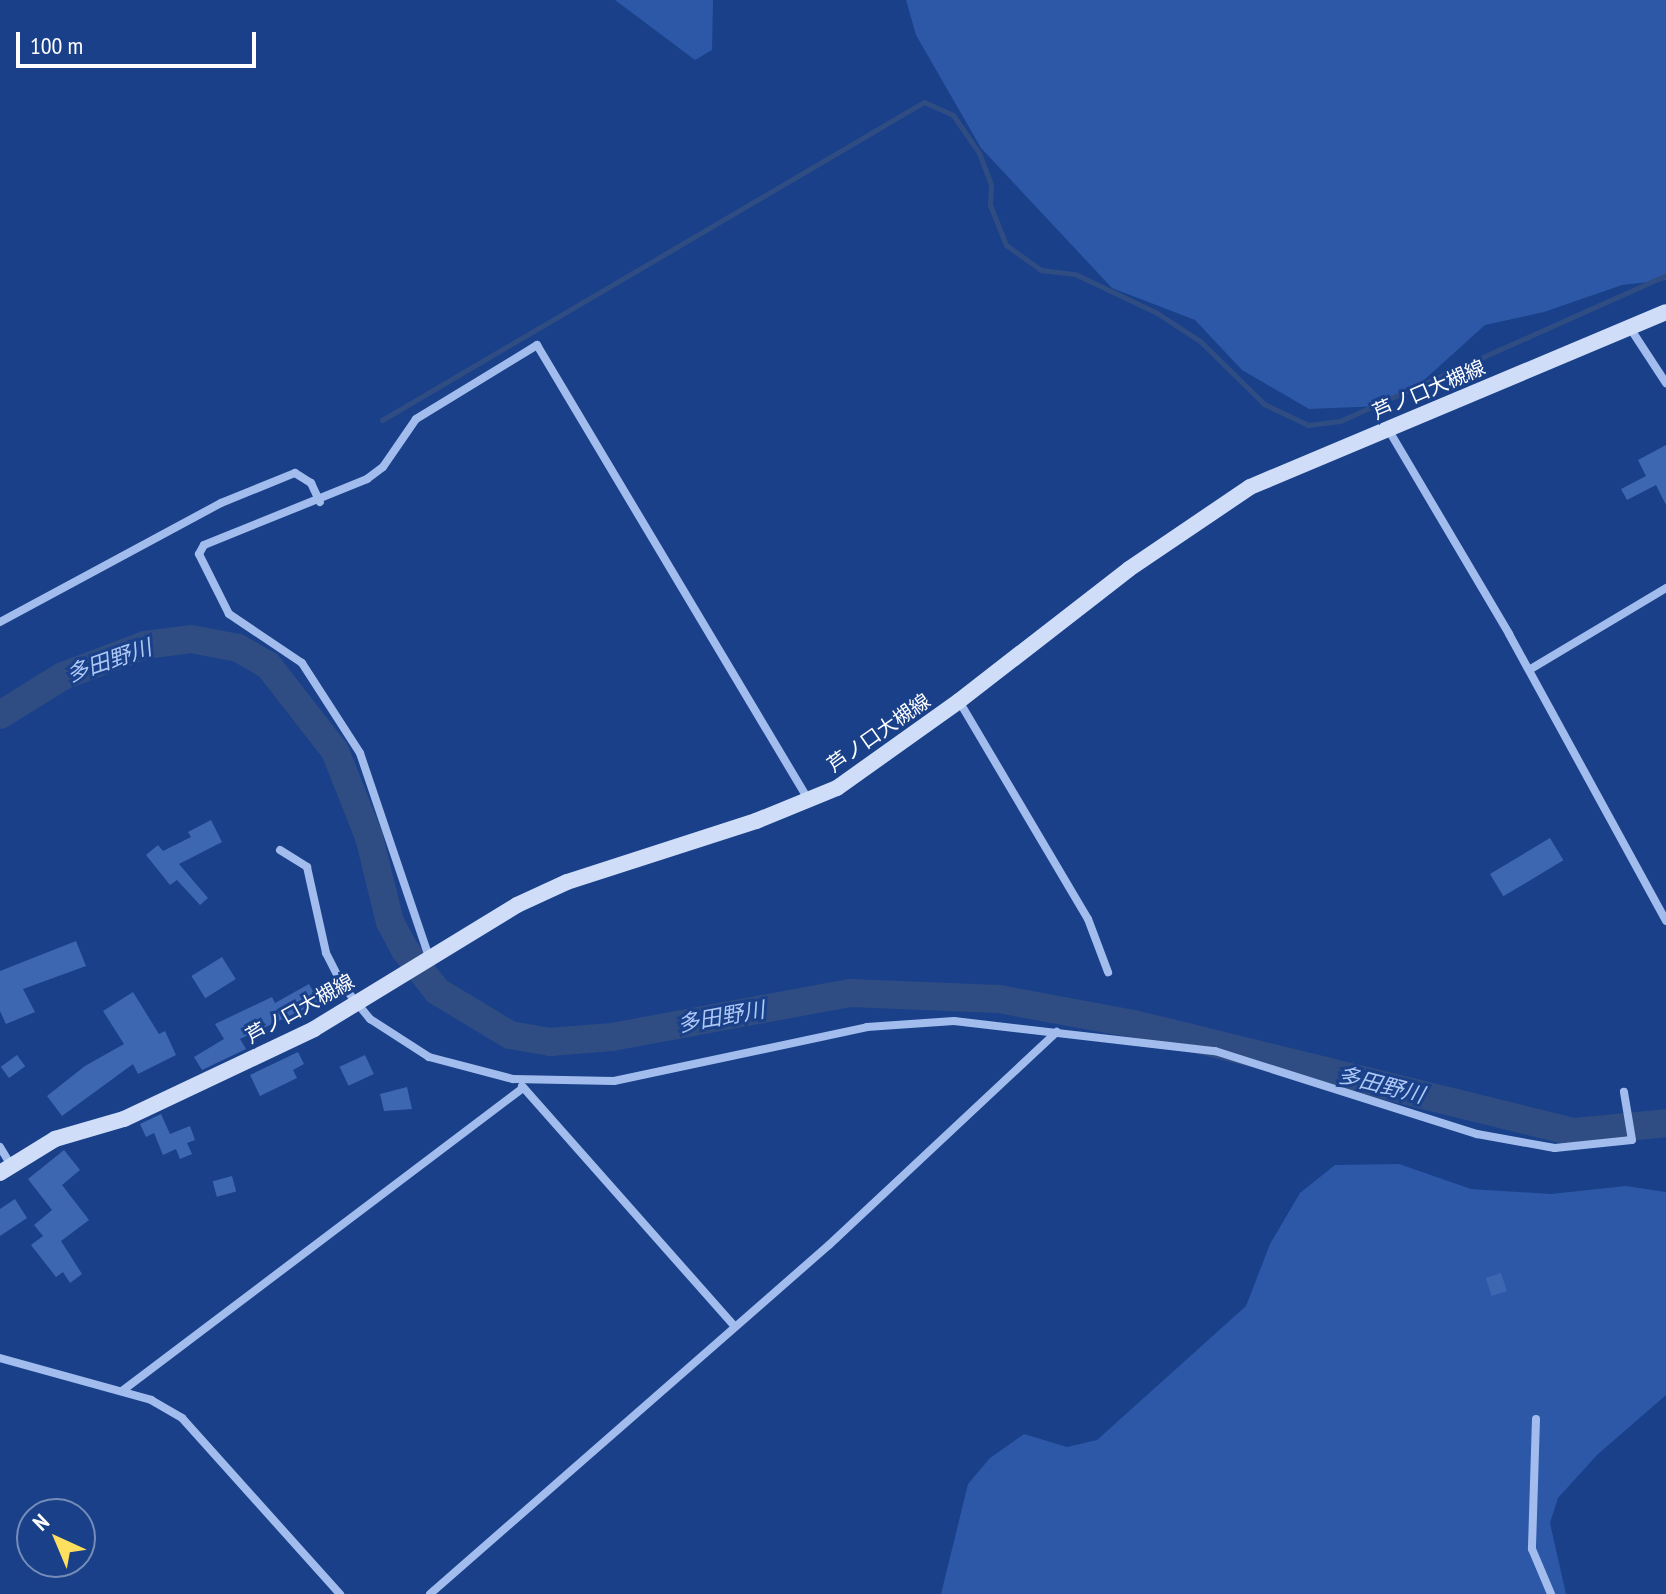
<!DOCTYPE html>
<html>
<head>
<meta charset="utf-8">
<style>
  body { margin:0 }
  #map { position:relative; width:1666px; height:1594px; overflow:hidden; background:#194089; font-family:"PT Sans Narrow","Noto Sans JP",sans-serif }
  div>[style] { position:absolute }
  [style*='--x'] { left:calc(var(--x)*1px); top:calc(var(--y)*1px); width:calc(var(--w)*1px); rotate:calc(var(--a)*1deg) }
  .green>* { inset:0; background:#2c58a7 }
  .stream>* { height:5px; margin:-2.5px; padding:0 2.5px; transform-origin:2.5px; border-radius:2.5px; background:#304d83 }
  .river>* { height:28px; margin:-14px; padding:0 14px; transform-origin:14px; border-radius:14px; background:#304d83 }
  .building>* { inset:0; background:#3e67b1; transform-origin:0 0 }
  .street>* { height:8px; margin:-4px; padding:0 4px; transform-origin:4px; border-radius:4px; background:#a2bded }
  .secondary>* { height:16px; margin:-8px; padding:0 8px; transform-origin:8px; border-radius:8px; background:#cfddf9 }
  span { translate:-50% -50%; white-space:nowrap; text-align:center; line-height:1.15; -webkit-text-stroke:6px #194089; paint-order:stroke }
  .street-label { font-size:20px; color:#fff }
  .water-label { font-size:22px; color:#aec8f5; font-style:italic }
  .north { position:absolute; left:16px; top:1498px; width:80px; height:80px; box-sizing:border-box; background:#194089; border:2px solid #758cb8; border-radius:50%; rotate:316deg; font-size:22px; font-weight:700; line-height:32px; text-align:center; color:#fff }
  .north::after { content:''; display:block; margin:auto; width:28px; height:36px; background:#ffdf5e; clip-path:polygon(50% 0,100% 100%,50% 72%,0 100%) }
  .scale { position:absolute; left:16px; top:32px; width:240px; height:36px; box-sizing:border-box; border:4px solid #fff; border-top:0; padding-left:10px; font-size:24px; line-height:28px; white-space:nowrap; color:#fff; -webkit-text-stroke:6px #194089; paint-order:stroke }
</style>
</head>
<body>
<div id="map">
  <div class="green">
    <div style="clip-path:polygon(615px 0,713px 0,712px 50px,695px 60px)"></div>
    <div style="clip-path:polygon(906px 0,1666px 0,1666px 280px,1622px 285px,1544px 312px,1485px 325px,1413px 390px,1380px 406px,1309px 409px,1242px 370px,1195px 320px,1112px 288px,981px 148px,916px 35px)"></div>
    <div style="clip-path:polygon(1399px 1164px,1471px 1189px,1551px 1194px,1626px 1186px,1666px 1192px,1666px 1395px,1597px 1455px,1558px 1498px,1550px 1523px,1566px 1594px,941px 1594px,968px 1484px,990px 1458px,1024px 1434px,1067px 1447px,1097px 1440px,1246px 1306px,1270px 1244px,1300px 1193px,1335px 1165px)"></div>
  </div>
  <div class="stream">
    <div style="--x:382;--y:420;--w:628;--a:-30.4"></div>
    <div style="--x:924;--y:102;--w:32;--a:24"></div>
    <div style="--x:953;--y:115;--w:46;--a:55.6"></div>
    <div style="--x:979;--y:153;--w:34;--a:69"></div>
    <div style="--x:991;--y:185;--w:20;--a:93"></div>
    <div style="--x:990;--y:205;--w:43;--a:68.2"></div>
    <div style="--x:1006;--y:245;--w:43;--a:35.5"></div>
    <div style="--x:1041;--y:270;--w:34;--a:7"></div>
    <div style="--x:1075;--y:274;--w:91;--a:25.4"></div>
    <div style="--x:1157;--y:313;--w:51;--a:33.1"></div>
    <div style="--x:1200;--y:341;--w:90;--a:44.5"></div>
    <div style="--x:1264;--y:404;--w:49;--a:25.5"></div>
    <div style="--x:1308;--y:425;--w:32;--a:-7"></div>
    <div style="--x:1340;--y:421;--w:357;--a:-24.1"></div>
  </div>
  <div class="river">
    <div style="--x:0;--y:715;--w:74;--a:-31.8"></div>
    <div style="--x:63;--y:676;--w:88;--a:-20.7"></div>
    <div style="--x:145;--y:645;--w:46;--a:-7.4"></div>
    <div style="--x:191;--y:639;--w:48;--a:10.8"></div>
    <div style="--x:238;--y:648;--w:34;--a:30"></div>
    <div style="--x:268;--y:665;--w:109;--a:52.1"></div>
    <div style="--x:335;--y:751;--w:92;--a:68.4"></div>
    <div style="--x:369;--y:837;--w:88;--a:76.1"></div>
    <div style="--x:390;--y:922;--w:32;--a:62"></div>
    <div style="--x:405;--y:950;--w:52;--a:52"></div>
    <div style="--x:437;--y:991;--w:85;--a:31.1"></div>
    <div style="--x:510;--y:1035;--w:41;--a:9.9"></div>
    <div style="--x:550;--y:1042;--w:62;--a:-4.6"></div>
    <div style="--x:612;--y:1037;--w:242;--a:-10.5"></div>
    <div style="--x:850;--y:993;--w:149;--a:2.3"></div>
    <div style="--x:999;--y:999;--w:137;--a:10.5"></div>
    <div style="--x:1134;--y:1024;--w:454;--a:13.8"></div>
    <div style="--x:1575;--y:1132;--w:91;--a:-5.6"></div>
  </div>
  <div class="building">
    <div style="clip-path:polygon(1666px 445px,1666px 505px,1656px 485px,1627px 500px,1621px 489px,1646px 476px,1638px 460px)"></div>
    <div style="clip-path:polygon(211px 820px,222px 842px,179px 864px,208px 898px,200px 905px,177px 880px,170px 885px,146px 855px,158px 845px,163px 851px,191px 837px,188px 832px)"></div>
    <div style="left:1550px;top:838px;width:26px;height:70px;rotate:59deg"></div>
    <div style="clip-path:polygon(76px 941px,86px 966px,23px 989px,35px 1012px,6px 1024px,0 1011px,0 971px)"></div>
    <div style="left:222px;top:957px;width:26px;height:36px;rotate:58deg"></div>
    <div style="clip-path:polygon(309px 984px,319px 1002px,240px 1039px,246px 1049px,202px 1070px,194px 1057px,224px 1039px,215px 1024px,272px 997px,275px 1003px)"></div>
    <div style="clip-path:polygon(133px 992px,159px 1034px,165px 1031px,176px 1055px,138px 1074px,133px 1064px,62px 1116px,47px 1096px,85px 1066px,124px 1044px,103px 1011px)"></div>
    <div style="clip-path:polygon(298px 1052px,304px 1064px,293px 1070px,297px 1078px,260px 1096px,250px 1075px)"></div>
    <div style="left:17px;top:1055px;width:14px;height:20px;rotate:54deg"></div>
    <div style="left:365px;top:1055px;width:21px;height:28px;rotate:65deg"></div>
    <div style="clip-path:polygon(407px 1087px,412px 1109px,384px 1111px,380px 1094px)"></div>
    <div style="clip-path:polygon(161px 1114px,170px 1134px,190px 1126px,195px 1140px,187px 1143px,192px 1154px,180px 1159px,176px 1149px,163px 1155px,154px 1133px,146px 1137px,140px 1124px)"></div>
    <div style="clip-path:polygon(64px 1150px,80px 1170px,62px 1185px,89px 1220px,61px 1241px,82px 1274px,70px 1283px,63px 1272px,56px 1277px,31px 1245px,43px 1236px,34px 1225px,52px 1210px,28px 1179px)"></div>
    <div style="left:232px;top:1176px;width:16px;height:20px;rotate:75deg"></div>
    <div style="clip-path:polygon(15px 1199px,27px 1218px,0 1236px,0 1209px)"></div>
    <div style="left:1501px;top:1273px;width:19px;height:16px;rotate:72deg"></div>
  </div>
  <div class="street">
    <div style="--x:1630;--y:328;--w:66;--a:56.8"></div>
    <div style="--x:1388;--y:429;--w:238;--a:59.4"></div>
    <div style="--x:1509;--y:634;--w:327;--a:61.3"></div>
    <div style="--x:0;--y:622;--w:251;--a:-28.3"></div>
    <div style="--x:221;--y:503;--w:80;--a:-22.1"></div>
    <div style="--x:295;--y:473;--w:19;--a:32"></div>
    <div style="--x:311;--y:483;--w:21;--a:65"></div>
    <div style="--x:1529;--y:670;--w:160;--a:-30.9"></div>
    <div style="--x:959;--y:701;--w:253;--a:59.4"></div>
    <div style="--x:1088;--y:919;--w:57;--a:69.3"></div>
    <div style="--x:280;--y:850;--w:32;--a:32"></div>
    <div style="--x:307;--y:867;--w:88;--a:77.5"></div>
    <div style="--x:326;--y:953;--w:37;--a:63"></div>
    <div style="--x:343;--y:986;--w:43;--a:50.7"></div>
    <div style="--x:370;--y:1019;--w:70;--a:32.8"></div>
    <div style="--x:429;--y:1057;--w:87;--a:14.7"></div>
    <div style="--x:513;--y:1079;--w:101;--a:1.1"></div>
    <div style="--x:614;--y:1081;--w:259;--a:-12"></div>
    <div style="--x:867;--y:1027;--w:87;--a:-3.9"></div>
    <div style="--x:954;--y:1021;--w:263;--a:6.6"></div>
    <div style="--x:1215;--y:1051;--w:275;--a:17.6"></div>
    <div style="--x:1477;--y:1134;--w:79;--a:10.2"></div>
    <div style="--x:1555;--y:1148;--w:77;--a:-5.9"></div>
    <div style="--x:1632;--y:1140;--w:49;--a:-99.5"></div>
    <div style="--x:429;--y:957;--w:215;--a:-108.7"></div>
    <div style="--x:360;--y:753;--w:107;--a:-122.8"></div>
    <div style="--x:302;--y:663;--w:88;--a:-146.1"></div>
    <div style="--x:229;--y:614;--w:67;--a:-116.6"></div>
    <div style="--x:199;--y:554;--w:10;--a:-61"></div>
    <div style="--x:204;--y:545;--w:176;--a:-22"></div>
    <div style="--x:367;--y:479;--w:20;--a:-37"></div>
    <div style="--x:383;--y:467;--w:58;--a:-55.5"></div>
    <div style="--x:416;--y:419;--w:142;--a:-31.4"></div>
    <div style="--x:537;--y:345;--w:529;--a:59.17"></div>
    <div style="--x:522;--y:1086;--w:320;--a:48.5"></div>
    <div style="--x:0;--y:1147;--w:21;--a:59"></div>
    <div style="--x:0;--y:1358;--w:157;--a:15.5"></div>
    <div style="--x:151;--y:1400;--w:36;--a:30"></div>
    <div style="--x:182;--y:1418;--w:237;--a:48.1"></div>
    <div style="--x:122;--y:1391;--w:503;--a:-37.08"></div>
    <div style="--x:1536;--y:1419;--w:130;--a:91.8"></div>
    <div style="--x:1532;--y:1549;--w:49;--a:67.1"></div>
    <div style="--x:430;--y:1594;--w:530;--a:-41.18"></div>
    <div style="--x:829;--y:1245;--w:312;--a:-43.1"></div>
  </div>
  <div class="secondary">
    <div style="--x:0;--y:1173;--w:65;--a:-31.7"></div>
    <div style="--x:55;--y:1139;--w:72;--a:-16.2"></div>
    <div style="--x:124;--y:1119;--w:210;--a:-25.3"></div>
    <div style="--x:314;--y:1029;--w:238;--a:-31.4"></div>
    <div style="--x:517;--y:905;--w:55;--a:-24.7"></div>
    <div style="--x:567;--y:882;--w:199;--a:-17.9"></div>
    <div style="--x:756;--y:821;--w:87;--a:-22.2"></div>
    <div style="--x:837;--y:788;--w:150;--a:-35.5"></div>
    <div style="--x:959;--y:701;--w:215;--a:-37.8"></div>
    <div style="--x:1129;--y:569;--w:146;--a:-34.1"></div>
    <div style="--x:1250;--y:487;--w:451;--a:-22.8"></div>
  </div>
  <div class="street-label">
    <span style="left:1429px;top:390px;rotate:-23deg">芦ノ口大槻線</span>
    <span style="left:879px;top:733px;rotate:-35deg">芦ノ口大槻線</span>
    <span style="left:300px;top:1009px;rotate:-29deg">芦ノ口大槻線</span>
  </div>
  <div class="water-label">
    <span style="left:109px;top:661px;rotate:-19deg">多田野川</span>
    <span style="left:721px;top:1017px;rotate:-10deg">多田野川</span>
    <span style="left:1381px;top:1085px;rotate:14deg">多田野川</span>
  </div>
  <div class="north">N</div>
  <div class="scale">100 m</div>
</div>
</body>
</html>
